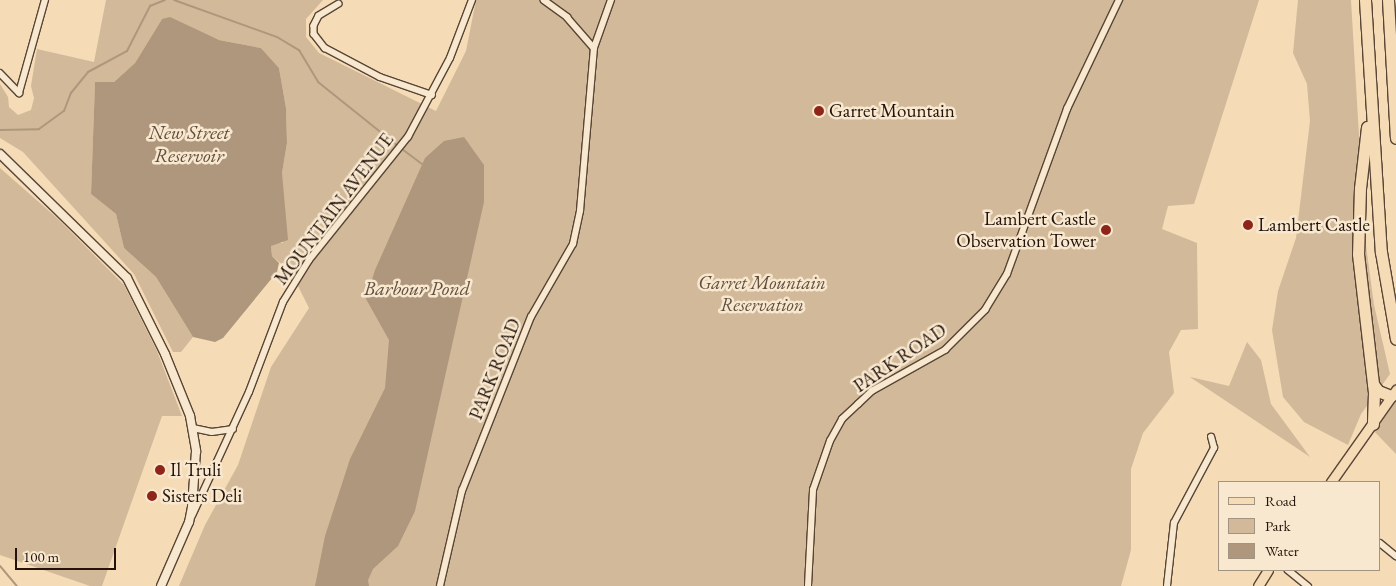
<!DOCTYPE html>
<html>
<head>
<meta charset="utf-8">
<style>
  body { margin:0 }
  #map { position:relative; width:1396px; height:586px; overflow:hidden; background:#f5dbb6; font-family:"EB Garamond",serif }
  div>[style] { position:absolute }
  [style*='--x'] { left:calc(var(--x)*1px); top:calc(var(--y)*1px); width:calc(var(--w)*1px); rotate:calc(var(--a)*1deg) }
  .green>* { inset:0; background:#d1b999 }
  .water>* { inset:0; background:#ae977c }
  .stream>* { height:2px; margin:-1px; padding:0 1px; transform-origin:1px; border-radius:1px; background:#ae977c }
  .roads { filter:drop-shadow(1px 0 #584535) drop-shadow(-1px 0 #584535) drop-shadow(0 1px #584535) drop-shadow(0 -1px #584535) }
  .minor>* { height:5.5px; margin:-2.75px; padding:0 2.75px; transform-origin:2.75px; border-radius:2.75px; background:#f8e8d0 }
  .tertiary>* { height:8px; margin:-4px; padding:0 4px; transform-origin:4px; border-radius:4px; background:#f8e8d0 }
  .primary>* { height:9px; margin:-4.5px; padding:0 4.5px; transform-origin:4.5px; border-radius:4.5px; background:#f5dbb6 }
  .motorway>* { height:11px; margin:-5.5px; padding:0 5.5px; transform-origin:5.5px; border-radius:5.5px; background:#f5dbb6 }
  .dots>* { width:14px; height:14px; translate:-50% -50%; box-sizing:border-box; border:2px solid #f8e8d0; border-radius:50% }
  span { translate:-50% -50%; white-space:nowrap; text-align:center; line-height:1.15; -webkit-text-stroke:5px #f8e8d0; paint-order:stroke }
  .poi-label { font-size:19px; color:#23130a }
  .left { translate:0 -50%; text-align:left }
  .right { translate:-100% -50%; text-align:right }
  .street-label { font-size:19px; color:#23130a }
  .park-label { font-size:19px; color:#604d3c; font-style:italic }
  .water-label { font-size:20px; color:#624e3d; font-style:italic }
  .legend { position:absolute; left:1218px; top:481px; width:162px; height:90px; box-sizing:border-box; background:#f8e8d0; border:1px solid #a39381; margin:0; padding:6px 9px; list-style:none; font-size:15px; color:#23130a }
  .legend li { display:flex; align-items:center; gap:10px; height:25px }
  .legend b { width:25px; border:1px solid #a39381 }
  .scale { position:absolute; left:15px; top:548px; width:101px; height:22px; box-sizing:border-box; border:2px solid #23130a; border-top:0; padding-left:6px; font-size:15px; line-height:18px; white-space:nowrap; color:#23130a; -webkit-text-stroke:4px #f8e8d0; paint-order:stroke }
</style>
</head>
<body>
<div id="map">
  <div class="green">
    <div style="clip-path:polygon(106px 0,323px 0,306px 19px,306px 37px,319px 53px,436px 111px,466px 51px,476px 0,1259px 0,1194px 204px,1168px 206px,1162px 229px,1197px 243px,1198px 329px,1181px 330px,1169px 352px,1174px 393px,1143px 433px,1131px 469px,1131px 550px,1121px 586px,179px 586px,205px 525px,238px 465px,271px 367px,309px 308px,291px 272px,272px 256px,271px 246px,275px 242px,283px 243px,282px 173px,287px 143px,286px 108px,279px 68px,261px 48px,219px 40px,162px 19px,135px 63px,114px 82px,95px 82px,91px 194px,116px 214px,124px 248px,156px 277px,193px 337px,181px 352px,173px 352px,134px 274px,23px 152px,0 138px,0 84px,8px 97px,9px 107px,18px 115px,31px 110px,34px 98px,31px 86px,37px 49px,94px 62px)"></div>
    <div style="clip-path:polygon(1298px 0,1351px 0,1365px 238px,1374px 305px,1390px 374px,1361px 414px,1348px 445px,1304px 422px,1283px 397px,1272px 330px,1278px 291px,1296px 238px,1310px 121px,1307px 84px,1293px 53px)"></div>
    <div style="clip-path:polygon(0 168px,57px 218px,124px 285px,157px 351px,182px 416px,162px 416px,102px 586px,90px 586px,0 555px)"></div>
    <div style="clip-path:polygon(1247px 342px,1261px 360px,1271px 404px,1310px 457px,1190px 377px,1229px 386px)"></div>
    <div style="clip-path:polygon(1396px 390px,1396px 454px,1371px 428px)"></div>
  </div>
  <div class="water">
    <div style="clip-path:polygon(170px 17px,219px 40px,261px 48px,279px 68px,286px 108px,287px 143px,282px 173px,288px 240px,271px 246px,272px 256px,279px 263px,277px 272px,223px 338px,215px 342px,193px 337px,156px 277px,124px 248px,116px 214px,91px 194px,95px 82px,114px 82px,135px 63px,162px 19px)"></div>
    <div style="clip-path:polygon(464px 137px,484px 165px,484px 202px,415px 511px,398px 546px,373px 569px,368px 580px,369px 586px,315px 586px,325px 536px,350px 459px,385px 388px,389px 340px,366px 299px,375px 270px,425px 158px,444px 141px)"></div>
  </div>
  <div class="stream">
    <div style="--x:174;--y:0;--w:109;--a:19.8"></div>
    <div style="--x:277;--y:37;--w:26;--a:31"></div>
    <div style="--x:299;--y:50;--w:37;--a:59"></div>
    <div style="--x:318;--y:82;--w:102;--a:38.7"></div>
    <div style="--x:0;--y:130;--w:39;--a:-1"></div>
    <div style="--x:39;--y:129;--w:31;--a:-36"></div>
    <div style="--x:64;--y:111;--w:19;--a:-69"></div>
    <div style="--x:71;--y:93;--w:27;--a:-51"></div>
    <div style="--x:88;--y:72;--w:44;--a:-28.3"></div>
    <div style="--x:127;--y:51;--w:51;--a:-62.9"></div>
    <div style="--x:150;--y:6;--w:16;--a:-22"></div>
    <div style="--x:402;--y:149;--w:25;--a:37"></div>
    <div style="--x:0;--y:566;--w:26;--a:50"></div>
  </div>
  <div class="roads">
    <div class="minor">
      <div style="--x:544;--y:0;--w:29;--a:36"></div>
      <div style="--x:567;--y:17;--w:41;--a:48.9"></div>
      <div style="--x:339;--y:4;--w:23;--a:149"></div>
      <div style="--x:319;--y:16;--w:11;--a:117"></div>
      <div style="--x:314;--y:26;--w:8;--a:90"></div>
      <div style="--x:314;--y:34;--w:18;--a:52"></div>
      <div style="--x:325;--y:48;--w:62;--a:27.8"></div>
      <div style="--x:380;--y:77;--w:55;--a:19.1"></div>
      <div style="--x:0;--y:73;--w:28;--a:46"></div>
      <div style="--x:19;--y:93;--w:97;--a:-74.4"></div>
      <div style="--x:193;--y:428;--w:19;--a:12"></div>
      <div style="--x:212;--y:432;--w:21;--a:-8"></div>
      <div style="--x:192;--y:516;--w:136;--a:-65.3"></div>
      <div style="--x:249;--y:392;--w:96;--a:-69.3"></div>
      <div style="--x:283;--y:302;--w:49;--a:-58.2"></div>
      <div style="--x:309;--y:260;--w:158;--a:-51.2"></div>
      <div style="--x:408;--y:137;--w:89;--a:-62"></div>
      <div style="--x:450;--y:58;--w:62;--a:-69.2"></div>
      <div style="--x:1380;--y:543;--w:21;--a:39"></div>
      <div style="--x:1288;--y:570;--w:26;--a:39"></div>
      <div style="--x:440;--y:586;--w:98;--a:-77"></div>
      <div style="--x:462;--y:491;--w:187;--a:-68.4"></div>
      <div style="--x:531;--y:317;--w:84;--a:-60.1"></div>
      <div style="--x:573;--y:244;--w:34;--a:-78"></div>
      <div style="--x:580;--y:211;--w:164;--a:-85.1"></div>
      <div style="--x:594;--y:48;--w:51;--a:-70.5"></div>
      <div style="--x:808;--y:586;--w:96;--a:-87"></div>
      <div style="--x:813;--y:490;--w:52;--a:-70.9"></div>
      <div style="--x:830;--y:441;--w:25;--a:-61"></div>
      <div style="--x:842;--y:419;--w:22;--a:-43"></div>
      <div style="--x:858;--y:404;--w:19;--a:-43"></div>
      <div style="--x:872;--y:391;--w:84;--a:-29.3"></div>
      <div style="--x:945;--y:350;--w:57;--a:-45"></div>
      <div style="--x:985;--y:310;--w:42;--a:-58.6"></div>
      <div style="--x:1007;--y:274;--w:176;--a:-70"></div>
      <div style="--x:1067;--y:109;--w:121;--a:-64.5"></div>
      <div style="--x:1167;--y:586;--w:63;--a:-83.7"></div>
      <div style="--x:1174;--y:523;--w:85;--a:-61.9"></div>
      <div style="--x:1214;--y:448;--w:11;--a:-105"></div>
    </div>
    <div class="tertiary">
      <div style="--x:0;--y:154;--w:177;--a:44.3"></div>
      <div style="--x:127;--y:278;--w:85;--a:63.4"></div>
      <div style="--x:165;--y:354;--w:67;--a:68"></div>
      <div style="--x:190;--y:416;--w:36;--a:80"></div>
      <div style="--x:196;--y:451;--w:56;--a:94.1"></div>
      <div style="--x:192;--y:507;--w:15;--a:101"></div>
      <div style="--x:189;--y:522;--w:70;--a:113.6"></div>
    </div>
    <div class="primary">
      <div style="--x:1331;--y:482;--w:113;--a:-54.8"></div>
      <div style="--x:1258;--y:586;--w:19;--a:-58"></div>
    </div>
    <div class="motorway">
      <div style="--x:1365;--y:0;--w:253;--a:86.4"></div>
      <div style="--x:1381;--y:252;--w:88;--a:80.2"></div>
      <div style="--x:1388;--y:0;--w:138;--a:86.7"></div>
      <div style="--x:1367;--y:127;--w:61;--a:96.5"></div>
      <div style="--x:1360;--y:188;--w:66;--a:91.7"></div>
      <div style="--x:1358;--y:254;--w:140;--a:83.4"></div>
      <div style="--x:1374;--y:393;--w:31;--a:92"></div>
      <div style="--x:1373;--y:384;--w:9;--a:54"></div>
      <div style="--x:1378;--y:391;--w:14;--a:21"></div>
    </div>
  </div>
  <div class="dots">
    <div style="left:819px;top:111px;background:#8f2418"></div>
    <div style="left:1248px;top:225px;background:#8f2418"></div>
    <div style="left:1106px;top:230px;background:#8f2418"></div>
    <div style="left:160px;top:470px;background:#8f2418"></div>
    <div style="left:152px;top:496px;background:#8f2418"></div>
  </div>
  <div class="poi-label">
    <span class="left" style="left:829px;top:111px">Garret Mountain</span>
    <span class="right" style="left:1096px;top:230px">Lambert Castle<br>Observation Tower</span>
    <span class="left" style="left:1258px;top:225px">Lambert Castle</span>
    <span class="left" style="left:170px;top:470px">Il Truli</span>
    <span class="left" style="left:162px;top:496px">Sisters Deli</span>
  </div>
  <div class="street-label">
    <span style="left:334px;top:209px;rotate:-53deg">MOUNTAIN AVENUE</span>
    <span style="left:900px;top:358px;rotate:-34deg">PARK ROAD</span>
    <span style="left:495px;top:369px;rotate:-68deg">PARK ROAD</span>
  </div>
  <div class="park-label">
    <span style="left:762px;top:294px">Garret Mountain<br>Reservation</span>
  </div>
  <div class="water-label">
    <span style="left:189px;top:144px">New Street<br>Reservoir</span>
    <span style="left:417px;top:288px">Barbour Pond</span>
  </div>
  <ul class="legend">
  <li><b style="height:6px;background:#f5dbb6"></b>Road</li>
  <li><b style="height:14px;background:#d1b999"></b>Park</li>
  <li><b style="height:14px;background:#ae977c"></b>Water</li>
  </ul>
  <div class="scale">100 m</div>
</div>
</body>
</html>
